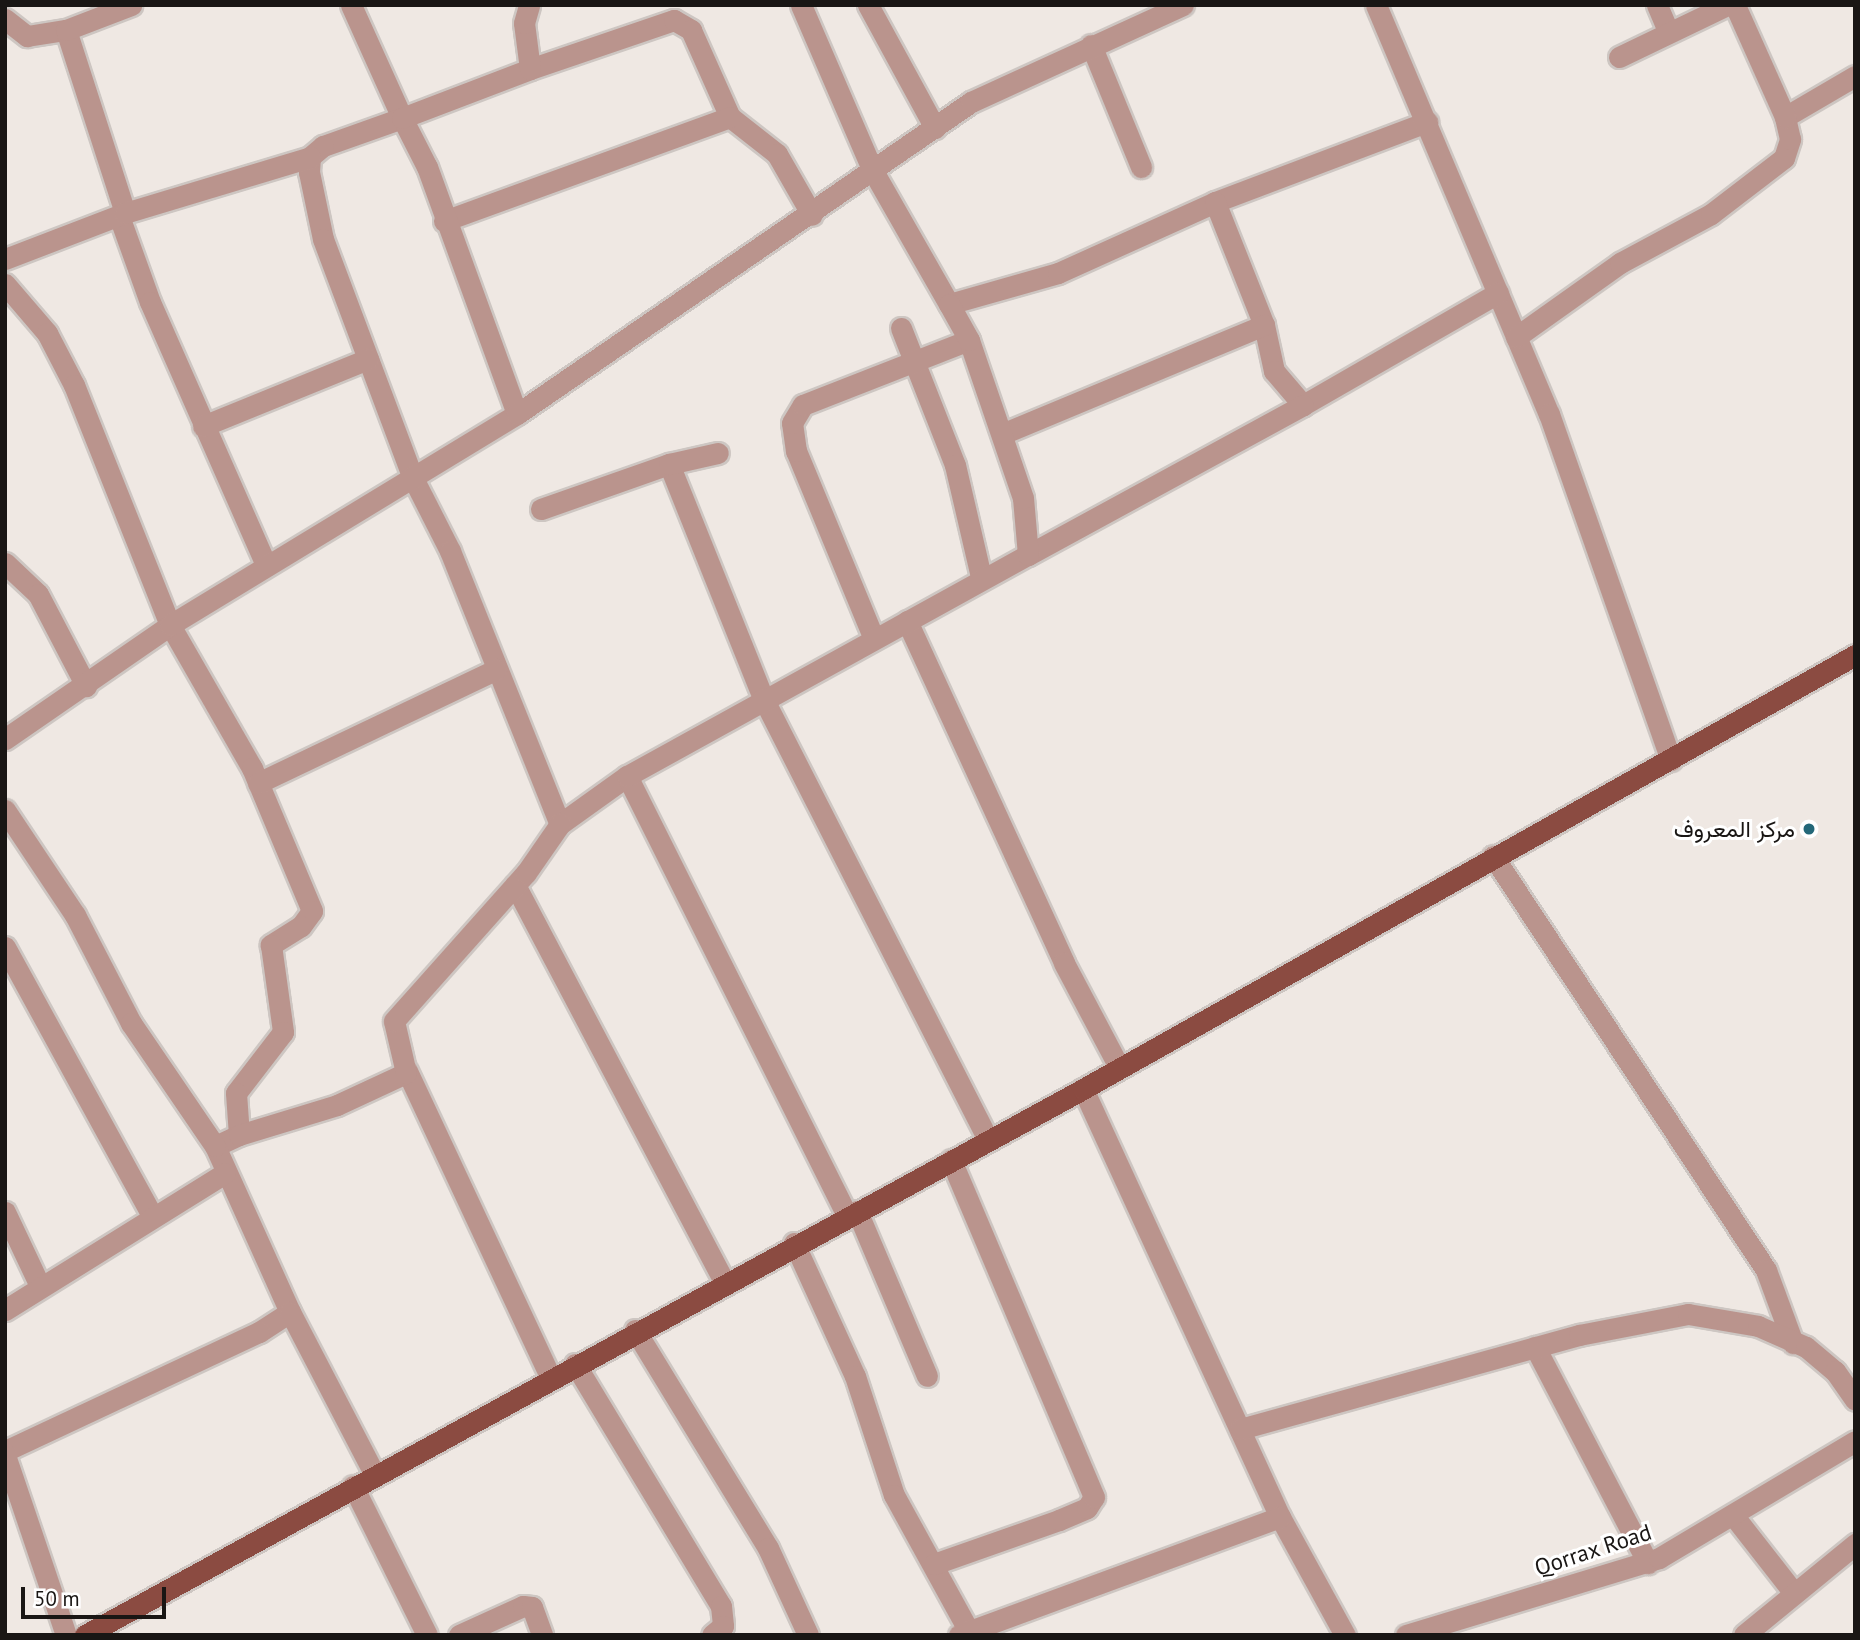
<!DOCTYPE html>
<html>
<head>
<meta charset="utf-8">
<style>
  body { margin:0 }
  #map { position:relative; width:1860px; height:1640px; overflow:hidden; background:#efe8e3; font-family:"PT Sans",Vazirmatn,sans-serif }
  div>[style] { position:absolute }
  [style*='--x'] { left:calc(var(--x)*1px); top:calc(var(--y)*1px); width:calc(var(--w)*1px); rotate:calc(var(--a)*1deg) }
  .roads { filter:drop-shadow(2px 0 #cdc6c2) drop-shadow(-2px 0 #cdc6c2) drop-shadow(0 2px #cdc6c2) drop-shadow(0 -2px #cdc6c2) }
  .minor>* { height:21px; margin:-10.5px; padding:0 10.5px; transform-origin:10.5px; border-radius:10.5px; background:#ba948d }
  .major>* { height:21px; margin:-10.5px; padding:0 10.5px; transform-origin:10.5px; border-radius:10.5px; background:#8b4b41 }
  .dots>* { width:19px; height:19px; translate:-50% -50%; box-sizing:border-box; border:4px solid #fff; border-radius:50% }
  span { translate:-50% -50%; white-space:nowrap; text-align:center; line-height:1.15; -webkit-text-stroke:6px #fff; paint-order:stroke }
  .poi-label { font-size:23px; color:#191614 }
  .right { translate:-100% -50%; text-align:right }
  .street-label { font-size:23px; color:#191614 }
  .frame { position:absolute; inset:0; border:7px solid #191614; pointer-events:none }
  .scale { position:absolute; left:21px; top:1587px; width:145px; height:32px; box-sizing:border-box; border:4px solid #191614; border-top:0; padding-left:9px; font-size:21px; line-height:24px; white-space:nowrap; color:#191614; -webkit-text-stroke:5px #fff; paint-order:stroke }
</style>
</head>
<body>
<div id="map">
  <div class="roads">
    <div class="minor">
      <div style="--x:351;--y:5;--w:124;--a:65.7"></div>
      <div style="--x:402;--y:118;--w:84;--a:160.5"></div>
      <div style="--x:323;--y:146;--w:17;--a:140"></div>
      <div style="--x:310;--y:157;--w:15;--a:94"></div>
      <div style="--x:309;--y:172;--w:68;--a:78.2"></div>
      <div style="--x:323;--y:239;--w:253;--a:69.4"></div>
      <div style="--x:412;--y:476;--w:84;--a:63.1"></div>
      <div style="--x:450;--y:551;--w:294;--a:68.1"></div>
      <div style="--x:560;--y:824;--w:82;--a:-35.6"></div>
      <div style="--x:627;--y:776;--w:492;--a:63.4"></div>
      <div style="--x:801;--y:5;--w:181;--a:66.6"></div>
      <div style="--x:873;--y:171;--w:153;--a:60.3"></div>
      <div style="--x:949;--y:304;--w:113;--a:-15.9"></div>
      <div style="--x:1058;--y:273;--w:172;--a:-24.3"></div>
      <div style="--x:1215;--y:202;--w:227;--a:-20.7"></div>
      <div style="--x:868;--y:5;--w:140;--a:61.4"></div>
      <div style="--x:1376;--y:5;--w:444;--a:67.1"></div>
      <div style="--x:1549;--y:414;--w:367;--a:70.6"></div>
      <div style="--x:1657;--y:5;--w:30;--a:67"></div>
      <div style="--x:5;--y:19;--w:28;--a:38"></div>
      <div style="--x:27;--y:36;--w:39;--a:-9"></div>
      <div style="--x:66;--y:30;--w:192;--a:72.1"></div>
      <div style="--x:66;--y:30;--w:70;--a:-21"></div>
      <div style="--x:1091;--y:45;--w:132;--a:67.7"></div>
      <div style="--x:1619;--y:57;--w:120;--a:-25.7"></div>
      <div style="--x:530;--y:69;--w:152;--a:-18.8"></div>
      <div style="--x:674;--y:20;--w:20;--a:30"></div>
      <div style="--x:691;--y:30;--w:95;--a:65.9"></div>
      <div style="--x:730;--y:117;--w:60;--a:38.2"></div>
      <div style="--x:777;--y:154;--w:70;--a:60.2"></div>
      <div style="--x:1785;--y:117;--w:81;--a:-30.4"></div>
      <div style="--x:1215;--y:202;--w:132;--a:68.3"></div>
      <div style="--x:1264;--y:325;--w:47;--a:77.7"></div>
      <div style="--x:1274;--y:371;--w:45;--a:49.5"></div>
      <div style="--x:1303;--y:405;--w:225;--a:-29.9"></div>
      <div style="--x:119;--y:216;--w:91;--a:70.2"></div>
      <div style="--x:150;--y:302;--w:287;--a:66.2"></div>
      <div style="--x:444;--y:221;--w:304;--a:-20"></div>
      <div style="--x:5;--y:259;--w:129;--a:-21"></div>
      <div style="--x:125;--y:213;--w:193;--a:-16.8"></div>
      <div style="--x:5;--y:284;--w:65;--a:49.4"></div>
      <div style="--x:47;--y:333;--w:59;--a:62.6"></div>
      <div style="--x:74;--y:385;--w:258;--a:68.2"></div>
      <div style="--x:170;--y:625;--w:165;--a:60.2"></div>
      <div style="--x:252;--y:768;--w:155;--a:67.2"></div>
      <div style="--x:312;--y:911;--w:19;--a:126"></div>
      <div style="--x:301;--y:926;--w:36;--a:148"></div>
      <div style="--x:271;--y:945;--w:88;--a:82.1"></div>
      <div style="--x:283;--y:1032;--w:77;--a:127.6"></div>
      <div style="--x:236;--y:1093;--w:42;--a:85.9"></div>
      <div style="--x:239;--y:1135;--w:26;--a:155"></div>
      <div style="--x:215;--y:1146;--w:182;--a:65.7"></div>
      <div style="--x:290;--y:1312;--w:37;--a:147"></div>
      <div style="--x:259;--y:1332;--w:280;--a:154.9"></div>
      <div style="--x:901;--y:328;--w:147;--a:68.5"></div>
      <div style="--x:955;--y:465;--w:115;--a:76.9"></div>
      <div style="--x:1516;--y:337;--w:128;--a:-35.4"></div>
      <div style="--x:1620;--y:263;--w:103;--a:-28.3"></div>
      <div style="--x:1711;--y:214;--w:92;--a:-37.5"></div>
      <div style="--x:1784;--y:158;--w:20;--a:-72"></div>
      <div style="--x:1790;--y:139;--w:23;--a:-103"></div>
      <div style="--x:1785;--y:117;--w:123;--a:-114.1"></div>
      <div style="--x:517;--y:414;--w:263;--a:-110"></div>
      <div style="--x:427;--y:167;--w:55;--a:-117"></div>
      <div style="--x:402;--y:118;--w:137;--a:-20.9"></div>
      <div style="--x:530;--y:69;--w:46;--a:-97.4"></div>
      <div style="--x:524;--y:23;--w:19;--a:-74"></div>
      <div style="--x:203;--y:426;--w:178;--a:-22.1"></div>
      <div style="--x:1002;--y:434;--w:284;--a:-22.6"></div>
      <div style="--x:669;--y:464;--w:252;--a:68.1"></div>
      <div style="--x:763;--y:698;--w:496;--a:63"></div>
      <div style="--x:541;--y:509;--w:136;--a:-19.4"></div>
      <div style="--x:669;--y:464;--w:50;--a:-12.7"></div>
      <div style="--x:1028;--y:555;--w:313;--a:-28.6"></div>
      <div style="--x:5;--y:563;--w:45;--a:43.2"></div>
      <div style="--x:38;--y:594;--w:104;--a:62.4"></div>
      <div style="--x:907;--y:621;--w:376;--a:65.3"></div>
      <div style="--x:1064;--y:963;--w:118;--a:62.1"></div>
      <div style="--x:874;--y:639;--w:204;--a:-112.5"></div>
      <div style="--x:796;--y:451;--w:28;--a:-98"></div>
      <div style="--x:792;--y:423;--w:21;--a:-59"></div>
      <div style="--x:803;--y:405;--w:178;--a:-21.4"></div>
      <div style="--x:5;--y:739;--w:201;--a:-34.6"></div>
      <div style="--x:170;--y:625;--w:406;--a:-31.3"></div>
      <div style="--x:517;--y:414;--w:551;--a:-34.5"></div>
      <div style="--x:971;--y:102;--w:233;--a:-24.6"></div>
      <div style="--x:627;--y:776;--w:458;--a:-28.9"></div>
      <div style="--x:1028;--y:555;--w:57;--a:-95"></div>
      <div style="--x:1023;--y:498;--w:167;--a:-108.9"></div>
      <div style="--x:969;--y:340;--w:41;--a:-119.1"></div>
      <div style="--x:258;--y:783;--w:263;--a:-25.5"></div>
      <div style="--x:5;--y:810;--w:126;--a:56.3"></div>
      <div style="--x:75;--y:915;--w:122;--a:62.6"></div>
      <div style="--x:131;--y:1023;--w:149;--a:55.7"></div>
      <div style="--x:1493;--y:856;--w:496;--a:56.6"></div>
      <div style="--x:1766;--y:1270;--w:78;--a:69.7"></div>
      <div style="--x:515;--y:885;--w:448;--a:62.2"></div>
      <div style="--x:5;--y:947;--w:308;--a:61.3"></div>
      <div style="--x:407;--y:1071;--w:339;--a:64.9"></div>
      <div style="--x:1083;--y:1089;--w:471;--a:65.3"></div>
      <div style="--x:1280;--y:1517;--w:135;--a:61.2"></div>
      <div style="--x:239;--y:1135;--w:102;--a:-17"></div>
      <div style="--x:337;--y:1105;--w:76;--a:-24.9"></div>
      <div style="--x:406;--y:1073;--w:53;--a:-103"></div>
      <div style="--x:394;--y:1021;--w:198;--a:-48.3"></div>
      <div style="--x:526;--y:873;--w:60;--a:-55.2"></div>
      <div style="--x:857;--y:1211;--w:179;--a:67"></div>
      <div style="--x:5;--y:1212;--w:82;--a:64.7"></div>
      <div style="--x:794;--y:1243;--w:146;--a:65.4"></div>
      <div style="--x:855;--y:1376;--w:125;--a:71.9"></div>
      <div style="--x:894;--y:1495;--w:160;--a:61.2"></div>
      <div style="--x:5;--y:1310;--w:259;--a:-31.9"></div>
      <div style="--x:290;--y:1312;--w:184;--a:62.5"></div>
      <div style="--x:635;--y:1330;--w:255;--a:58.6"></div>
      <div style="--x:768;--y:1548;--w:96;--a:65.3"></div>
      <div style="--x:1535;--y:1347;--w:244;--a:62.4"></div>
      <div style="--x:575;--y:1364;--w:283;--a:58.9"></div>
      <div style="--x:721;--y:1606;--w:20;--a:84"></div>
      <div style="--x:723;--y:1626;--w:14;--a:141"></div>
      <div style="--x:1240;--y:1429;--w:352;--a:-15.5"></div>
      <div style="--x:1579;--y:1335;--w:111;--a:-10.9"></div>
      <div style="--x:1688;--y:1314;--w:71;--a:9.7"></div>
      <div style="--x:1758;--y:1326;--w:52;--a:23.6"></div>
      <div style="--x:1806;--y:1347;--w:38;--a:40"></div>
      <div style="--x:1835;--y:1371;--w:35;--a:55"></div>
      <div style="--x:5;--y:1455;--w:190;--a:71.3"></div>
      <div style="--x:353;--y:1486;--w:166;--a:63.6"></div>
      <div style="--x:1733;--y:1515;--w:99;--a:52"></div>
      <div style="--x:934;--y:1564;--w:133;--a:-19.4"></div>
      <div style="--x:1059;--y:1520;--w:30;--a:-23"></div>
      <div style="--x:1087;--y:1508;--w:13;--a:-58"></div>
      <div style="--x:1094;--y:1497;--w:366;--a:-113"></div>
      <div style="--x:459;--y:1635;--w:70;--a:-24.4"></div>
      <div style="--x:523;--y:1606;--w:9;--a:6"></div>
      <div style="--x:532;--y:1607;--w:30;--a:70"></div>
      <div style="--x:959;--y:1635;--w:342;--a:-20.2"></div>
      <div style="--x:1406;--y:1635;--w:264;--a:-16.9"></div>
      <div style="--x:1659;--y:1558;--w:228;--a:-30.8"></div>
      <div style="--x:1744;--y:1635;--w:144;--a:-39.3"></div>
    </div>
    <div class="major">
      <div style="--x:85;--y:1635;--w:1138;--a:-28.68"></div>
      <div style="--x:1083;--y:1089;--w:886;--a:-29.34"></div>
    </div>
  </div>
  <div class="dots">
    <div style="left:1809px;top:829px;background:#236778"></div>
  </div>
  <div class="poi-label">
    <span class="right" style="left:1795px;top:829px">مركز المعروف</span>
  </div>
  <div class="street-label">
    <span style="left:1593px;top:1550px;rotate:-18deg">Qorrax Road</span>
  </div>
  <div class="frame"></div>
  <div class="scale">50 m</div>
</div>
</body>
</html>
